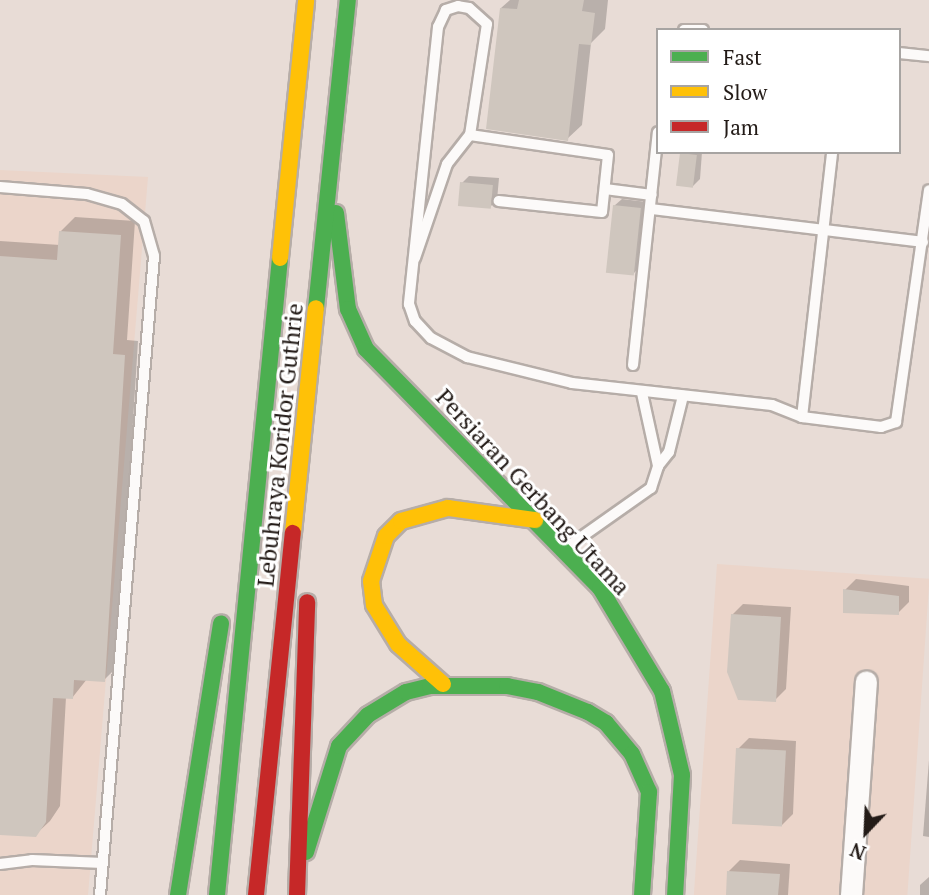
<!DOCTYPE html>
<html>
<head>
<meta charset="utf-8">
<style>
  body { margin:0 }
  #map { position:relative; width:929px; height:895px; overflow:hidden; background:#e8dcd6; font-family:"PT Serif",serif }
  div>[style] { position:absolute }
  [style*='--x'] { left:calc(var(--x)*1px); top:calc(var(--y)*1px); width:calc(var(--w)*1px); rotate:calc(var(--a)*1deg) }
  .built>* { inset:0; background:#ebd5ca; transform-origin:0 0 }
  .shadow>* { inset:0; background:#0003 }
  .building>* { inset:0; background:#cfc6be; transform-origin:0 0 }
  .roads { filter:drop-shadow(2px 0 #b6ada8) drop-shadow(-2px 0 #b6ada8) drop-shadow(0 2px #b6ada8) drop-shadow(0 -2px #b6ada8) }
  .lane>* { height:10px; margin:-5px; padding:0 5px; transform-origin:5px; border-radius:5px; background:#fcfaf9 }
  .street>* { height:21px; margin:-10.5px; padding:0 10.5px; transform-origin:10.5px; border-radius:10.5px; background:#fcfaf9 }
  .fast>* { height:16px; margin:-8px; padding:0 8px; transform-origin:8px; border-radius:8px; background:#4caf50 }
  .slow>* { height:16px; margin:-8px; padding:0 8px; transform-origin:8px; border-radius:8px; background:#ffc107 }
  .jam>* { height:16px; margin:-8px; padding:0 8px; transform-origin:8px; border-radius:8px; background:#c62828 }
  span { translate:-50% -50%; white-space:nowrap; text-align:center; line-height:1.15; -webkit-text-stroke:6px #fff; paint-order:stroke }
  .street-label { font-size:24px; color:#231b17 }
  .legend { position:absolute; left:656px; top:28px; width:245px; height:126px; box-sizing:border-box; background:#fff; border:2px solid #a7a4a2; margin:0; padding:9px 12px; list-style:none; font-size:21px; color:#231b17 }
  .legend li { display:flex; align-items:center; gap:14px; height:35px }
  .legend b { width:35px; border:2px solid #a7a4a2 }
  .north { position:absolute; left:831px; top:797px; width:70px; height:70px; -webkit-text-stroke:5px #fff; paint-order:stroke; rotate:203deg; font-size:19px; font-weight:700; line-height:28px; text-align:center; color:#231b17 }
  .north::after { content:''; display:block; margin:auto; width:24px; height:32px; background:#231b17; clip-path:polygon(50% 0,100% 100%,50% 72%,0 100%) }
</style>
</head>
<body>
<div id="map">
  <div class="built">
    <div style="clip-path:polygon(0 170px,148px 177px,88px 895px,0 895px)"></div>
    <div style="left:717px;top:564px;width:213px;height:332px;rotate:4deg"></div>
  </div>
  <div class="shadow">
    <div style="clip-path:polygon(510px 0,608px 0,605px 29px,591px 43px,582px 125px,567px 139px,501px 8px)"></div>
    <div style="clip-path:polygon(702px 152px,700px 179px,693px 186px,682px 154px)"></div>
    <div style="clip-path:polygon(469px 176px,499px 178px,497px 200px,490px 207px,462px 183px)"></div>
    <div style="clip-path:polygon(622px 199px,647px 202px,640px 267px,633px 274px,614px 206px)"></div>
    <div style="clip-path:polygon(75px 217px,135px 221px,127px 340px,138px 341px,118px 666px,104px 680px,87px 679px,72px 698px,66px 697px,60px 806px,50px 821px,35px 835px,0 833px,0 241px,60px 245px,60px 232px)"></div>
    <div style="clip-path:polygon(856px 579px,909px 586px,909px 602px,898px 613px,845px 590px)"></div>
    <div style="clip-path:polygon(743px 604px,791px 607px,786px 689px,775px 700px,732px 615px)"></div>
    <div style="clip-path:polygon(749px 738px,796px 741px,793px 814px,782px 825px,738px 749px)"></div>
    <div style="clip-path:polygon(929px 760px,929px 837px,923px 836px)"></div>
    <div style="clip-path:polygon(740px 860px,790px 864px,788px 895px,728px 895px,729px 871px)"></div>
    <div style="clip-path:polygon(929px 877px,929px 895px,920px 895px,920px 885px)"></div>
  </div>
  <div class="building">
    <div style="clip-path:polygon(519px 0,584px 0,582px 11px,595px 13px,591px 45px,579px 44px,568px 141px,486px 129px,500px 8px,517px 9px)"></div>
    <div style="left:680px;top:153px;width:17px;height:33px;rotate:7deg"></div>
    <div style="left:460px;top:182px;width:33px;height:24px;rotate:5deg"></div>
    <div style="left:613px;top:205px;width:28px;height:68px;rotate:6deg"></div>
    <div style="clip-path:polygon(59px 231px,121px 235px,113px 354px,125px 355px,105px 682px,74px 680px,73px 699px,53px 698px,46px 822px,36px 837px,0 835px,0 256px,57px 260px)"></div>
    <div style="clip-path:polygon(843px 589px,899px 596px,899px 615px,843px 613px)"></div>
    <div style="clip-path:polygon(731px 614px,781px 617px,776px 702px,738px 700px,727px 672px)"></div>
    <div style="left:736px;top:748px;width:50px;height:76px;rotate:3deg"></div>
    <div style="clip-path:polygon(727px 871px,780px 874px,778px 895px,726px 895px)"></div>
  </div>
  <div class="roads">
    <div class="lane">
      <div style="--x:684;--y:30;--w:19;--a:0"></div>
      <div style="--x:899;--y:53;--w:30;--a:6"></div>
      <div style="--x:470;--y:135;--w:139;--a:8.2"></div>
      <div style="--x:608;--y:155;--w:57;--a:96"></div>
      <div style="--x:602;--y:212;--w:104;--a:-173.9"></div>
      <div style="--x:0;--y:187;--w:87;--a:4.6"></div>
      <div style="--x:87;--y:194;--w:36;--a:16"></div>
      <div style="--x:122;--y:204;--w:28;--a:38"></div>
      <div style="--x:144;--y:221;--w:36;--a:74"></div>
      <div style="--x:154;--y:256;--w:641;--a:94.83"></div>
      <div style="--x:605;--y:189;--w:47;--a:7.3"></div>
      <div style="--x:651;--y:209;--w:274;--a:6.9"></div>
      <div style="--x:415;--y:258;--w:99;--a:-71.2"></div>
      <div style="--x:447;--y:164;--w:37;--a:-52"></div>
      <div style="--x:470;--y:135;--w:112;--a:-81.3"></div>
      <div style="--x:487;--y:24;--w:24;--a:-138"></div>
      <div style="--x:469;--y:8;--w:11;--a:-170"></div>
      <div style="--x:458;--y:6;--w:13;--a:162"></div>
      <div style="--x:446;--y:10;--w:19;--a:115"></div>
      <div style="--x:438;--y:27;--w:279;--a:96"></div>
      <div style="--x:409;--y:304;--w:18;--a:71"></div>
      <div style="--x:415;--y:321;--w:23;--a:47"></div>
      <div style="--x:431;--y:338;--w:41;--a:27.8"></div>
      <div style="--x:467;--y:357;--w:108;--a:13.9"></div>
      <div style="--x:572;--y:383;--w:201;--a:6.3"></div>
      <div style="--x:772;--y:405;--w:32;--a:22"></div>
      <div style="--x:802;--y:417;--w:80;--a:7.2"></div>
      <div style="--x:881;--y:427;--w:16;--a:-18"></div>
      <div style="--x:896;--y:422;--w:234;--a:-81.9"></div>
      <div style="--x:633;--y:365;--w:234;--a:-83.9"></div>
      <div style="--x:642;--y:393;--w:75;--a:77.6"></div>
      <div style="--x:802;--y:417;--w:267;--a:-83.5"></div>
      <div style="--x:563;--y:550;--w:108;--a:-35.2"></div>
      <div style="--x:651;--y:488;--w:23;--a:-72"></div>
      <div style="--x:658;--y:466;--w:18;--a:-52"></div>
      <div style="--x:669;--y:452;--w:58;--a:-76"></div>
      <div style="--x:0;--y:864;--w:32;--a:-7"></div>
      <div style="--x:32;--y:860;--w:71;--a:2.4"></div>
    </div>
    <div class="street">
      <div style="--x:851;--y:895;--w:214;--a:-86"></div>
    </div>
    <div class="fast">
      <div style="--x:336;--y:213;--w:97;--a:82.9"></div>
      <div style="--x:348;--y:309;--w:44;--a:65.8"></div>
      <div style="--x:366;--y:349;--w:334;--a:45.6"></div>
      <div style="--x:600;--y:588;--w:120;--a:59"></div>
      <div style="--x:662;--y:691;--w:86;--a:76.6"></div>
      <div style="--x:682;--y:775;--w:120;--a:93.3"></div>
      <div style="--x:316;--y:308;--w:310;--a:-84.1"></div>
      <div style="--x:306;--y:852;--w:111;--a:-72.7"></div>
      <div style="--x:339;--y:746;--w:42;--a:-46.9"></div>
      <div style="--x:368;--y:715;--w:44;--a:-31.2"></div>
      <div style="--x:406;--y:692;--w:25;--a:-14"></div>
      <div style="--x:430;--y:686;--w:77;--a:0"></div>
      <div style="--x:507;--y:686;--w:32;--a:11"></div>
      <div style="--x:538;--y:692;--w:54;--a:21.8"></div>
      <div style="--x:588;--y:712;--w:21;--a:31"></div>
      <div style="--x:606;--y:723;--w:40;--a:50"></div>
      <div style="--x:632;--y:754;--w:42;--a:65.9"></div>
      <div style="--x:649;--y:792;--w:103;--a:93.9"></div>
      <div style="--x:178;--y:895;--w:275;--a:-81"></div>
      <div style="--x:217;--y:895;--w:640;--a:-84.35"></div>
    </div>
    <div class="slow">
      <div style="--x:280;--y:258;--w:259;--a:-84.2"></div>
      <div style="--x:293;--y:533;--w:226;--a:-84.2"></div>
      <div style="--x:443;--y:684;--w:60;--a:-138.4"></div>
      <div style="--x:398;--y:644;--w:46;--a:-121.6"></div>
      <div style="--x:374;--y:605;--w:24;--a:-97"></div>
      <div style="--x:371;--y:581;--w:47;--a:-71.6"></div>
      <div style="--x:386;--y:536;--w:21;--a:-45"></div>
      <div style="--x:401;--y:521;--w:49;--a:-15.5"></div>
      <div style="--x:448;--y:508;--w:88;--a:7.9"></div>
    </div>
    <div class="jam">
      <div style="--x:256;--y:895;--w:364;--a:-84.2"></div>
      <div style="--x:297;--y:895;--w:293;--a:-88"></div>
    </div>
  </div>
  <div class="street-label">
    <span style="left:280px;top:445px;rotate:-84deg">Lebuhraya Koridor Guthrie</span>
    <span style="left:533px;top:492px;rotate:47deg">Persiaran Gerbang Utama</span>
  </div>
  <ul class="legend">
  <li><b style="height:9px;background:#4caf50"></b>Fast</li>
  <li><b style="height:9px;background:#ffc107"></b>Slow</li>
  <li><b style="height:9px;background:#c62828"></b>Jam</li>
  </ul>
  <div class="north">N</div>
</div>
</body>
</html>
